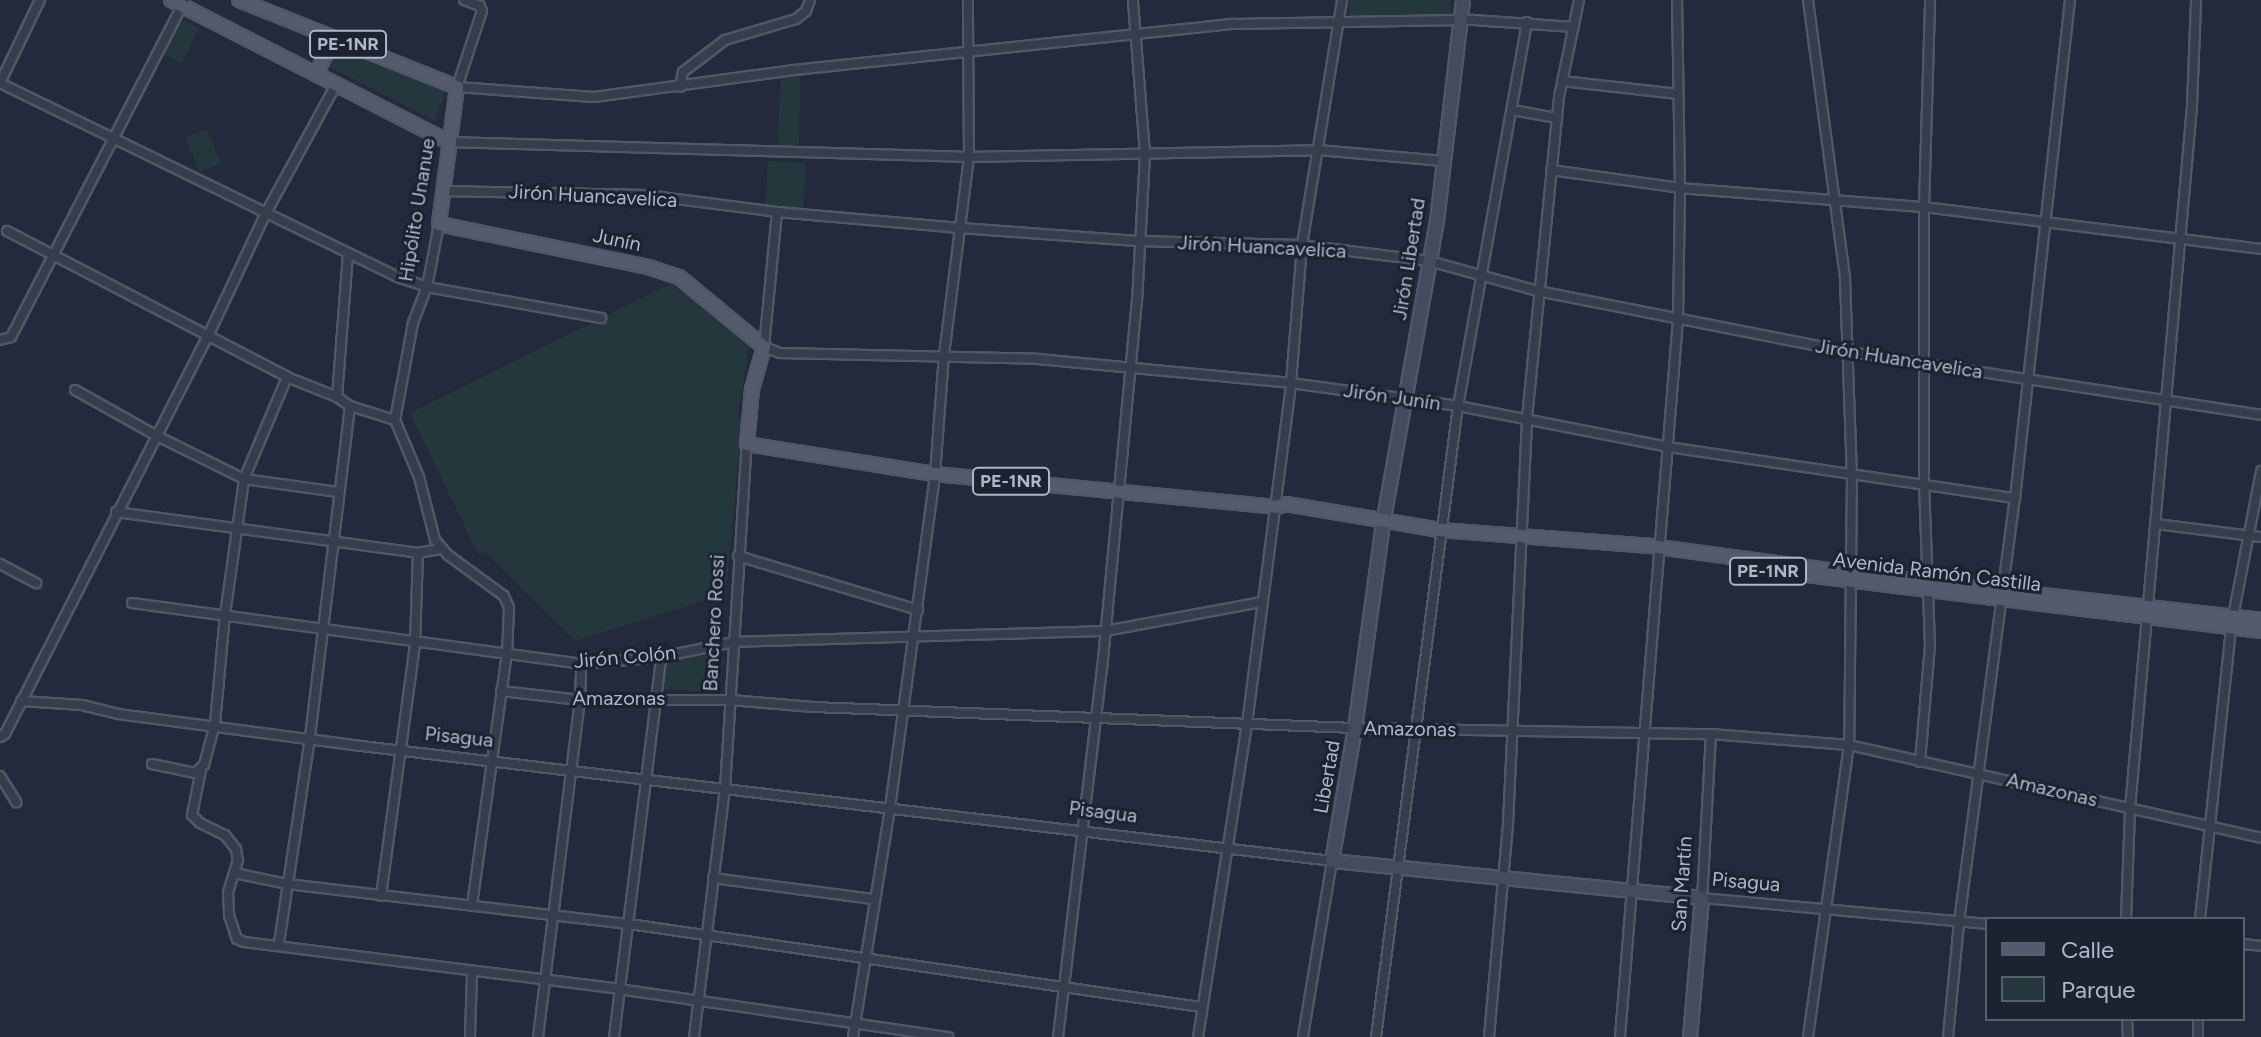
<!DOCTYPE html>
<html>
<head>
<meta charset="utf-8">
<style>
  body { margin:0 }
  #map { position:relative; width:2261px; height:1037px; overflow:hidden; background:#222a3b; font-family:Figtree,sans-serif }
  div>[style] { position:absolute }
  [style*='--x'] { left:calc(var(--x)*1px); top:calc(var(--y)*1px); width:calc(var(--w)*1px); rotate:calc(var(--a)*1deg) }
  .green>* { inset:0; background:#24373c; transform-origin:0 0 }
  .roads { filter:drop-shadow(2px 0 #515766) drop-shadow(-2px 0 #515766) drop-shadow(0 2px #515766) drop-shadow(0 -2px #515766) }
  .street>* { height:8px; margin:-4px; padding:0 4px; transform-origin:4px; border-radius:4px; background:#363d4b }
  .secondary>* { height:12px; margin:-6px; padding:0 6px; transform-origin:6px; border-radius:6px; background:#444b5e }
  .primary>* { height:12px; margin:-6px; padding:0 6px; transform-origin:6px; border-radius:6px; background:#545b6c }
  span { translate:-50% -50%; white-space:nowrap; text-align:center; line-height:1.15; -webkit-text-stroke:6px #1b2230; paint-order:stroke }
  .shield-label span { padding:2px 6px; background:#1b2230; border:2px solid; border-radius:6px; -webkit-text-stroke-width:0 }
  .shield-label { font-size:18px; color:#b1b7c7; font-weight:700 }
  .street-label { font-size:20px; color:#b1b7c7 }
  .legend { position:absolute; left:1985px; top:917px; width:260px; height:104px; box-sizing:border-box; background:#1b2230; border:2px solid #575e6c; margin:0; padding:10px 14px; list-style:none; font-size:24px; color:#b1b7c7 }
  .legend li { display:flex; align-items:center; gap:16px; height:40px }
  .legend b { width:40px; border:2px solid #575e6c }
</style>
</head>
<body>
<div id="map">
  <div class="green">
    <div style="left:1349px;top:0;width:102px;height:18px"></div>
    <div style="left:180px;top:19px;width:21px;height:39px;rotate:25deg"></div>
    <div style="clip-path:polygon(333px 47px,446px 90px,435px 121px,326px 65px)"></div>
    <div style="clip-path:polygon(800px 72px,799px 152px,777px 152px,781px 73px)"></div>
    <div style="left:207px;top:129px;width:37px;height:23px;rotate:68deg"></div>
    <div style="left:768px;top:161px;width:38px;height:45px;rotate:3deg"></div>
    <div style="clip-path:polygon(671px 284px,750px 341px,738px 415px,742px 422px,726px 594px,575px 641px,485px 552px,478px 554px,410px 413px)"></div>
    <div style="clip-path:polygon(719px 654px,724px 659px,719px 693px,660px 689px,665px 657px)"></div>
  </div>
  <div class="roads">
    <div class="street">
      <div style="--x:464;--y:0;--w:17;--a:21"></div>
      <div style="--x:480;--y:6;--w:5;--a:68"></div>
      <div style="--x:482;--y:11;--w:80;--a:108.2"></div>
      <div style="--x:457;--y:87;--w:137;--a:4.2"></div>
      <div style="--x:594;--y:97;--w:202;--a:-7.7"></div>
      <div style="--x:794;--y:70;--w:442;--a:-6"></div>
      <div style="--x:1234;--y:24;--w:239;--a:-1"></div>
      <div style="--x:1473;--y:20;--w:101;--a:4"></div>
      <div style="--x:1808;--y:0;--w:281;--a:82.4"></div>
      <div style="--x:1845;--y:279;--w:197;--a:88"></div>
      <div style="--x:1852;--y:476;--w:269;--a:90.6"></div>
      <div style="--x:1849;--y:745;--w:295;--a:98"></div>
      <div style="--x:1562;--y:81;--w:117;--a:6.4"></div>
      <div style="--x:0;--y:83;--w:445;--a:26"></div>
      <div style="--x:400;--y:278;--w:28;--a:18"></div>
      <div style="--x:427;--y:287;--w:177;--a:10.1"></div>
      <div style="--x:0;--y:83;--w:92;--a:-64.3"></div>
      <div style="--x:680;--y:87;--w:15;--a:-79"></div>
      <div style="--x:683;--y:72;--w:53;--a:-37.3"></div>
      <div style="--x:725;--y:40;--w:74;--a:-16.5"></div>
      <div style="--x:796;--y:19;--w:13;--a:-39"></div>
      <div style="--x:806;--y:11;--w:12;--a:-70"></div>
      <div style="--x:1512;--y:110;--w:46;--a:10.1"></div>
      <div style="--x:448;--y:142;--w:521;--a:1.65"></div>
      <div style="--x:969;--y:157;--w:349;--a:-1.1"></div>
      <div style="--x:1318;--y:150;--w:126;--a:5"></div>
      <div style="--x:1551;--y:170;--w:130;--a:7.9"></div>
      <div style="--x:1680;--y:188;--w:245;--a:4.5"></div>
      <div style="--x:1924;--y:207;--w:340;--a:7.1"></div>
      <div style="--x:442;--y:191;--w:203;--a:1.1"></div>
      <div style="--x:645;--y:195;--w:133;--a:7.3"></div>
      <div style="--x:777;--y:212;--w:185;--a:5"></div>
      <div style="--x:961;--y:228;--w:177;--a:4.2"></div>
      <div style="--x:1138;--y:241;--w:164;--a:1.4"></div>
      <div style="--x:1302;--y:245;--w:128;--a:7.2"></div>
      <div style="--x:1429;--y:261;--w:113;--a:15.4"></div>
      <div style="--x:1538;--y:291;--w:318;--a:11.1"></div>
      <div style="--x:1850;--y:352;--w:416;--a:8.7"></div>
      <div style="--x:777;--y:212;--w:136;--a:95.5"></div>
      <div style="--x:764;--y:347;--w:17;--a:21"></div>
      <div style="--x:780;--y:353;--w:258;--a:1.3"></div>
      <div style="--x:1038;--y:359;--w:254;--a:5.4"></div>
      <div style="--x:1291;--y:383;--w:169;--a:7.8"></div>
      <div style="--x:1458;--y:406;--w:214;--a:11"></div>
      <div style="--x:1668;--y:447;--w:351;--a:8.4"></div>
      <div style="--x:7;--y:231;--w:316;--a:27.5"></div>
      <div style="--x:287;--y:377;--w:54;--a:21.8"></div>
      <div style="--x:337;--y:397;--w:16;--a:35"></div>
      <div style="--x:350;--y:406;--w:47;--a:17.3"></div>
      <div style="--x:0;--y:340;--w:11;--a:-15"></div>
      <div style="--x:11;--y:337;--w:379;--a:-62.7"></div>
      <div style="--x:75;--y:390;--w:94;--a:29.3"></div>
      <div style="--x:157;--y:436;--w:97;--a:26.3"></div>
      <div style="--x:244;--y:479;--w:95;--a:7.9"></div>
      <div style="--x:337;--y:397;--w:144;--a:-85.6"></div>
      <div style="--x:395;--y:420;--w:62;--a:67.2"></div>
      <div style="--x:419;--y:477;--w:65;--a:75.7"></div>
      <div style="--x:435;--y:540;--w:20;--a:49"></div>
      <div style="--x:448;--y:555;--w:69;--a:36.2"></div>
      <div style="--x:504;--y:596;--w:13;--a:67"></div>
      <div style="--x:509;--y:608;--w:45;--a:92.5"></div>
      <div style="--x:507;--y:653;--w:254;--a:97.9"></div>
      <div style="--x:395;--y:420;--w:99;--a:-79.5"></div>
      <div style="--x:413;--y:323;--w:39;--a:-69"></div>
      <div style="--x:427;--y:287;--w:64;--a:-79.2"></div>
      <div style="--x:116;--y:512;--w:305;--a:7.7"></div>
      <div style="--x:418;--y:553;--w:23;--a:-10"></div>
      <div style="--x:2156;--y:524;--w:106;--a:7.1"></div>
      <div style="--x:738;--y:556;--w:188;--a:16.7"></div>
      <div style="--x:0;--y:564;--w:41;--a:27.8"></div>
      <div style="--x:132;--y:603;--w:453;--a:7.7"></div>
      <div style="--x:581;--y:664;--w:80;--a:-5"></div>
      <div style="--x:661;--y:657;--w:75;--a:-11.6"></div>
      <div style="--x:734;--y:642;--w:371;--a:-1.7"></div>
      <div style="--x:1105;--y:631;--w:160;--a:-10.5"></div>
      <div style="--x:501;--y:691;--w:80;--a:6.5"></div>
      <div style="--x:580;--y:700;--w:150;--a:0"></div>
      <div style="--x:730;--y:700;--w:83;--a:4.8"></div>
      <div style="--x:813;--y:707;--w:542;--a:2.22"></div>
      <div style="--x:1355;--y:728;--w:356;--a:1"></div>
      <div style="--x:1711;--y:734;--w:138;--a:4.6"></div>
      <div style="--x:1849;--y:745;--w:422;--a:12.7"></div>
      <div style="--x:21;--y:701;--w:61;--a:3.8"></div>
      <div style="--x:82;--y:705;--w:37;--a:14"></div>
      <div style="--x:118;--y:714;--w:245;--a:7.5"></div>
      <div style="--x:361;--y:746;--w:978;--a:6.75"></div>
      <div style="--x:1332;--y:861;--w:178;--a:99.4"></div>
      <div style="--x:1711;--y:734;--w:164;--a:93.1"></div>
      <div style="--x:1702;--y:898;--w:286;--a:5.2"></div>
      <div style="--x:0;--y:737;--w:6;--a:-31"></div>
      <div style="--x:5;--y:734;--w:449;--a:-63"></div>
      <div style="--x:209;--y:334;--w:134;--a:-64.8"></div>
      <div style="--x:266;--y:213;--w:148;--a:-61.4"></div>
      <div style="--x:1920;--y:762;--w:116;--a:-85.1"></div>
      <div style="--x:1930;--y:646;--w:163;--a:-92.1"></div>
      <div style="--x:1924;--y:483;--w:276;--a:-90"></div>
      <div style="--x:1924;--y:207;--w:207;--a:-88.3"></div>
      <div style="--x:152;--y:764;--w:44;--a:11.8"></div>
      <div style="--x:195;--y:773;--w:12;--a:-42"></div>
      <div style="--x:204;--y:765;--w:42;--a:-75"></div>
      <div style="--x:215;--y:724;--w:109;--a:-84.8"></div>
      <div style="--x:225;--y:615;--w:137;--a:-82"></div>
      <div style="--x:244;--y:479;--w:111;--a:-67.1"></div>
      <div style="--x:201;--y:770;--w:46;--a:101.3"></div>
      <div style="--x:192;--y:815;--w:11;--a:45"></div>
      <div style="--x:200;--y:823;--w:28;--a:26"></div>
      <div style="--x:225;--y:835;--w:18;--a:52"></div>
      <div style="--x:236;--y:849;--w:11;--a:80"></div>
      <div style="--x:238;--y:860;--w:34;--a:107"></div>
      <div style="--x:228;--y:893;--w:22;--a:87"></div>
      <div style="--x:229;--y:915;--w:25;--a:72"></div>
      <div style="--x:237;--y:939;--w:8;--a:23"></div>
      <div style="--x:244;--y:942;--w:378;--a:7.1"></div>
      <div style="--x:619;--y:989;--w:333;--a:8.3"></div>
      <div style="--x:0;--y:776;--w:31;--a:58"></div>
      <div style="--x:234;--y:873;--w:54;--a:11.7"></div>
      <div style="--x:287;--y:884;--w:344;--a:6.7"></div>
      <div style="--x:629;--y:924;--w:578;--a:8.26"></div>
      <div style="--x:713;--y:878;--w:161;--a:7.5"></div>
      <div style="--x:381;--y:896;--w:255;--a:-82.3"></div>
      <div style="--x:415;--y:643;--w:90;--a:-88.1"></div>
      <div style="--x:2126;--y:919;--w:110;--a:-87.9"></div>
      <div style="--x:2130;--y:809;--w:706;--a:-84.96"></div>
      <div style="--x:2192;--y:106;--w:106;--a:-87.8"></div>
      <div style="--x:2200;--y:919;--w:294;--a:-83.9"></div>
      <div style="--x:2231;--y:627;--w:159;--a:-79.1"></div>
      <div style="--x:279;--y:943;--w:208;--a:-81.4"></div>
      <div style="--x:310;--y:737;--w:333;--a:-83.1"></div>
      <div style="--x:2243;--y:944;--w:18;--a:6"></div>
      <div style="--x:2127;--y:1019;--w:18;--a:87"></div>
      <div style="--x:2198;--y:1019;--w:18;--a:90"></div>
      <div style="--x:470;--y:1037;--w:65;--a:-88.2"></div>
      <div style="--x:538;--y:1037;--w:340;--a:-82.9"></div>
      <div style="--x:580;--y:700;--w:36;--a:-88"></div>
      <div style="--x:614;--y:1037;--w:383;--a:-82.9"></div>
      <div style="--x:694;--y:1037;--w:250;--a:-82.9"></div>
      <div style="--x:725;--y:789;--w:346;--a:-86.4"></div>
      <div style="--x:853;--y:1037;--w:232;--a:-80.8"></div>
      <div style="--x:890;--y:808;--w:337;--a:-82.3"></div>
      <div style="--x:935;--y:474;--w:119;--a:-85.7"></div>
      <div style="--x:944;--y:355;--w:200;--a:-82.8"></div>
      <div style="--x:969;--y:157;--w:157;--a:-90.4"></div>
      <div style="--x:1058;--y:1037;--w:370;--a:-83.2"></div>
      <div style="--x:1102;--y:670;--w:370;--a:-84.6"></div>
      <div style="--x:1137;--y:302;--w:148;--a:-86.9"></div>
      <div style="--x:1145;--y:154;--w:154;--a:-94.5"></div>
      <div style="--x:1198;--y:1037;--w:317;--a:-81.1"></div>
      <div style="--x:1247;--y:724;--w:344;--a:-82.6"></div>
      <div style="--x:1291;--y:383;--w:138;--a:-85.4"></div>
      <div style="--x:1302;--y:245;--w:248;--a:-80.7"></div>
      <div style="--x:1376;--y:1037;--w:636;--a:-82.6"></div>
      <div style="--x:1458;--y:406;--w:390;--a:-79.8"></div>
      <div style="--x:1489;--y:1037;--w:214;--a:-84.9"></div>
      <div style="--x:1508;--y:824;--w:406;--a:-87.3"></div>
      <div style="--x:1527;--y:418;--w:323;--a:-84.3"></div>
      <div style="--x:1559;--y:97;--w:99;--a:-78.3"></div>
      <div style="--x:1620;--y:1037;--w:720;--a:-85.38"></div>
      <div style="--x:1678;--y:319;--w:131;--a:-89.1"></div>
      <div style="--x:1680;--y:188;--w:188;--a:-90.9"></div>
      <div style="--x:1948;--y:1037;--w:116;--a:-84.5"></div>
      <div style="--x:1959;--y:922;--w:428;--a:-82.5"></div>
      <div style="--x:2015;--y:498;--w:501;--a:-83.7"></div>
    </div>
    <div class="secondary">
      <div style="--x:1463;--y:0;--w:223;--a:96.7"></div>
      <div style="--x:1437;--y:221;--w:315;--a:100.1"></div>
      <div style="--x:1382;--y:531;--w:199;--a:97.8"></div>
      <div style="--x:1355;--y:728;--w:135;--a:99.8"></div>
      <div style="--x:1332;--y:861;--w:372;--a:5.7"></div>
      <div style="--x:1702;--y:898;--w:140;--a:94.9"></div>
    </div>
    <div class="primary">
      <div style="--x:171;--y:0;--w:311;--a:27.1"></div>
      <div style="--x:239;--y:0;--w:235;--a:21.8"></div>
      <div style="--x:457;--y:87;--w:138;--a:97.5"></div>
      <div style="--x:439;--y:224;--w:213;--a:11.6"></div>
      <div style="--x:648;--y:267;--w:33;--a:18"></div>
      <div style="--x:679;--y:277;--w:110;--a:39.5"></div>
      <div style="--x:764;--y:347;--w:44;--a:105.9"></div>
      <div style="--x:752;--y:389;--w:55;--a:95.2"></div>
      <div style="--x:747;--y:444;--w:190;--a:9.1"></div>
      <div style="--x:935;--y:474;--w:343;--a:5.5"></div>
      <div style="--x:1276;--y:507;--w:10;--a:-17"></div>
      <div style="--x:1286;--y:504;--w:156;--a:9.6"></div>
      <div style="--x:1440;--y:530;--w:212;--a:4.3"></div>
      <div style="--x:1651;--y:546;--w:201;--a:7.7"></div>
      <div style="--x:1850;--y:573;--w:414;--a:6.5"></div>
      <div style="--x:317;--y:73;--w:38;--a:-65"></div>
      <div style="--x:1742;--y:567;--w:523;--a:7.03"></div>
    </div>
  </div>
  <div class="shield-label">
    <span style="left:348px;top:44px">PE-1NR</span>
    <span style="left:1011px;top:481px">PE-1NR</span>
    <span style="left:1768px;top:571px">PE-1NR</span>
  </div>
  <div class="street-label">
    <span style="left:593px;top:196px;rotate:3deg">Jirón Huancavelica</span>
    <span style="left:417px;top:210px;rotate:-81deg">Hipólito Unanue</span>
    <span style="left:617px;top:240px;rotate:12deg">Junín</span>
    <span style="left:1262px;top:247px;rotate:3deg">Jirón Huancavelica</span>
    <span style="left:1409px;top:259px;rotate:-81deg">Jirón Libertad</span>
    <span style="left:1899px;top:359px;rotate:9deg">Jirón Huancavelica</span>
    <span style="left:1392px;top:397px;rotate:8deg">Jirón Junín</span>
    <span style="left:1937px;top:572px;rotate:7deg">Avenida Ramón Castilla</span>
    <span style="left:714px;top:623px;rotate:-87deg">Banchero Rossi</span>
    <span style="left:625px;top:657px;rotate:-5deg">Jirón Colón</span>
    <span style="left:619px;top:698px">Amazonas</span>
    <span style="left:1410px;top:729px;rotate:1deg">Amazonas</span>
    <span style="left:459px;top:737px;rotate:6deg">Pisagua</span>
    <span style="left:1327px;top:777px;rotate:-80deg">Libertad</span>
    <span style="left:2052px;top:790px;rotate:13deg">Amazonas</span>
    <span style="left:1103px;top:812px;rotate:7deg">Pisagua</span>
    <span style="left:1746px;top:882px;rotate:5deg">Pisagua</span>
    <span style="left:1682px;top:884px;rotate:-86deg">San Martín</span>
  </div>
  <ul class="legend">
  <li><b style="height:10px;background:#545b6c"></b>Calle</li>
  <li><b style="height:22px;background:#24373c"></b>Parque</li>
  </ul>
</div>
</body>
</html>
